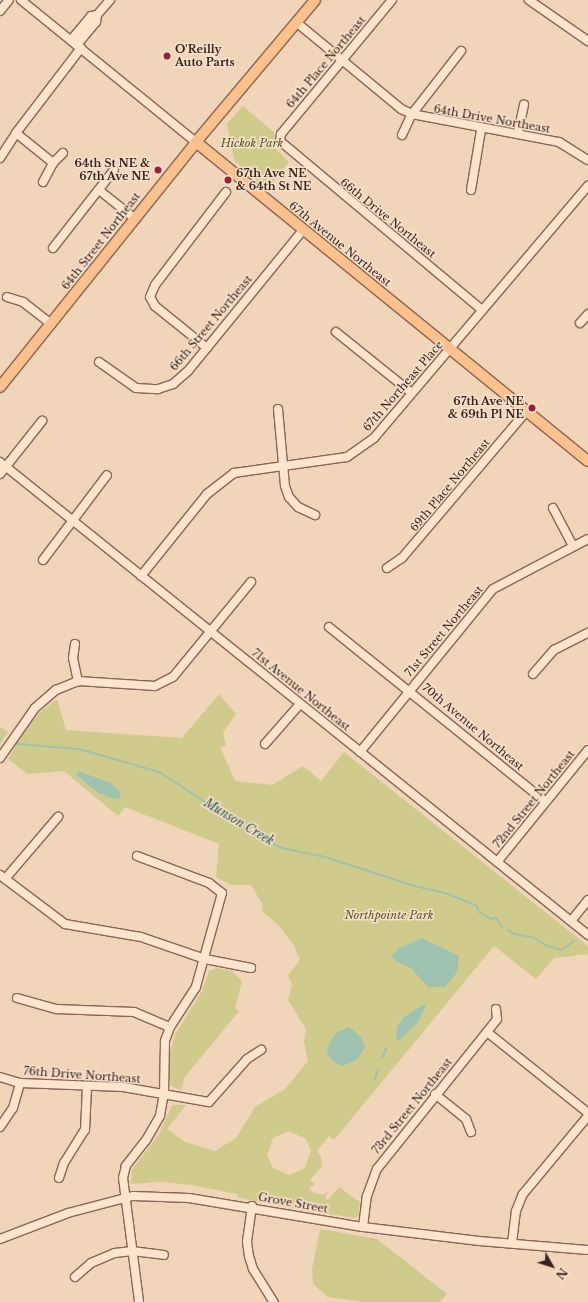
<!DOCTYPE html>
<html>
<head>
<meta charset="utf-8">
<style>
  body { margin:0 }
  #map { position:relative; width:588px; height:1302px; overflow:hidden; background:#f1d5b9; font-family:"Libre Baskerville",serif }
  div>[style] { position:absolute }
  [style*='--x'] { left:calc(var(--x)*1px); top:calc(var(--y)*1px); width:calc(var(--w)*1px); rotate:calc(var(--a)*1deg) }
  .green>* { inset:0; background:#d0ca8d }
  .water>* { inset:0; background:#9fc1b0 }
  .stream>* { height:2px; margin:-1px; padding:0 1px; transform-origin:1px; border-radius:1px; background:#9fc1b0 }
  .roads { filter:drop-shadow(1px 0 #896453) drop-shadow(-1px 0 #896453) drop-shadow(0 1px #896453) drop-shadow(0 -1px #896453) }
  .minor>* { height:8px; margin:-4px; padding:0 4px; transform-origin:4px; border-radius:4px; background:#fce4cd }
  .major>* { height:10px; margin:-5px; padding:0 5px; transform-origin:5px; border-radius:5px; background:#fac18c }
  .dots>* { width:11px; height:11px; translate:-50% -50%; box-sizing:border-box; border:2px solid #f8e1ca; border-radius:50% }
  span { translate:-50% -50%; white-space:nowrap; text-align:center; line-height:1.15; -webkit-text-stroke:3px #f8e1ca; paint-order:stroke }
  .poi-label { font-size:11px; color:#372119; font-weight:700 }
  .left { translate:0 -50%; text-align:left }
  .right { translate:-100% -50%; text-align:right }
  .street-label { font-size:11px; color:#372119 }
  .park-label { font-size:11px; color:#52551e; font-style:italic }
  .water-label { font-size:12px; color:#27584b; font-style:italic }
  .north { position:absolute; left:532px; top:1246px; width:40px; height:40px; -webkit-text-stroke:3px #f8e1ca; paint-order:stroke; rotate:129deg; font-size:11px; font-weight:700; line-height:16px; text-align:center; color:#372119 }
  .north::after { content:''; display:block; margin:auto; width:14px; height:18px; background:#372119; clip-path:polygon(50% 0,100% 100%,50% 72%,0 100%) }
</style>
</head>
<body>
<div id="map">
  <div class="green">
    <div style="clip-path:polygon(243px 106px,274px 132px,275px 148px,289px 162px,266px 190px,234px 160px,227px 124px)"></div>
    <div style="clip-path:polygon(evenodd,219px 694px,236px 714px,223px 732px,226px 746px,220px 747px,235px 781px,272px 785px,303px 766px,321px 781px,344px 752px,588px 946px,588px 954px,554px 958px,536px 979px,494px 946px,334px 1140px,329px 1136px,317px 1151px,321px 1157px,322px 1166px,310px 1180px,315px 1184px,309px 1188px,312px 1192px,323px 1195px,328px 1191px,325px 1198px,328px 1200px,339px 1187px,360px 1202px,358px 1216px,354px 1218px,260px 1202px,237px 1197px,238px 1194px,191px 1185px,161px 1182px,131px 1184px,132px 1170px,159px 1134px,172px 1105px,186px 1105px,167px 1129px,185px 1142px,215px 1151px,236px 1138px,255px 1107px,285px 1089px,308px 1061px,304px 1042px,306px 1029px,288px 1000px,292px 985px,288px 975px,300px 960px,293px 944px,279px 926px,262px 911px,263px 905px,251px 885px,231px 885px,216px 877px,219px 844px,125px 807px,118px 816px,64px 771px,27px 774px,8px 759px,25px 730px,40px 712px,57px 699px,66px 730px,182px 738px,219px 694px,289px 1131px,306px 1139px,311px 1151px,305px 1168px,289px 1175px,273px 1168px,267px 1155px,273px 1138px,289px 1131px)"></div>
    <div style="clip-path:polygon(0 727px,8px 732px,0 744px)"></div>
    <div style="clip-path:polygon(216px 968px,232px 971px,242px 981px,235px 1008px,239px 1011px,184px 1078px,182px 1090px,177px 1089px,171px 1086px,170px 1078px,170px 1052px,175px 1035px,202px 991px,209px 971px)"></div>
    <div style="clip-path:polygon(320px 1229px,377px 1239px,447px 1294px,440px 1302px,363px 1302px,328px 1297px,313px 1284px,312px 1269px)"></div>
  </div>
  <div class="water">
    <div style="clip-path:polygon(78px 771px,111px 783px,119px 791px,121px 798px,114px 799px,99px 793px,76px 775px)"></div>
    <div style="clip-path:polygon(422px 938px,459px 956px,457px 972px,445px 987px,428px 987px,411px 968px,393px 960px,392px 955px,399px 948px)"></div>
    <div style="clip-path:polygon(422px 1005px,425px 1005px,425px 1008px,418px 1022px,400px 1040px,396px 1039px,397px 1027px,403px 1018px)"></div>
    <div style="clip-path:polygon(349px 1027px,361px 1037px,365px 1047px,358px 1059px,342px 1066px,334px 1062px,327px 1054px,329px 1043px,337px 1032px)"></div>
  </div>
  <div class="stream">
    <div style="--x:0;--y:739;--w:1;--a:45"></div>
    <div style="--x:17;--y:744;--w:62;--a:4.6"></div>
    <div style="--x:79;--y:749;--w:83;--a:16"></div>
    <div style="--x:159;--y:772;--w:123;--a:33"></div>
    <div style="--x:262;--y:839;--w:22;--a:24"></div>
    <div style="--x:282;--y:848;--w:44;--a:11.8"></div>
    <div style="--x:325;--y:857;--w:95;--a:17.9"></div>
    <div style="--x:415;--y:886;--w:32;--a:13"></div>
    <div style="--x:446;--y:893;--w:34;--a:23"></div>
    <div style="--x:477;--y:906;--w:6;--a:72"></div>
    <div style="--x:479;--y:912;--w:14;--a:30"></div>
    <div style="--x:491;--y:919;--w:5;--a:-11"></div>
    <div style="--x:496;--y:918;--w:11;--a:56"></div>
    <div style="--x:508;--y:930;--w:7;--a:34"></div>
    <div style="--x:514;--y:934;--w:20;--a:11"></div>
    <div style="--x:534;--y:938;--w:15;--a:32"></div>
    <div style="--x:547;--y:946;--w:16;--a:15"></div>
    <div style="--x:562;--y:950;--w:15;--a:-37"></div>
    <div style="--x:382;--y:1058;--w:10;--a:-66"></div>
    <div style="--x:375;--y:1079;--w:10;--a:-73"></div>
  </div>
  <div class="roads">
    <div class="minor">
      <div style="--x:21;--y:0;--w:225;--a:39.1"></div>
      <div style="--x:392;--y:0;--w:174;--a:129.6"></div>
      <div style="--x:281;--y:134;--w:7;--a:98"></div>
      <div style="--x:280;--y:141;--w:263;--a:39.9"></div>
      <div style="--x:529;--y:0;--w:72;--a:34.8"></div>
      <div style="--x:0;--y:11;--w:14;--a:-51"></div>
      <div style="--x:97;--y:15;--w:20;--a:-49"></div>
      <div style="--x:296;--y:22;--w:136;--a:39.6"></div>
      <div style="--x:401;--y:109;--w:12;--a:24"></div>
      <div style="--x:412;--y:114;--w:150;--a:10.8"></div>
      <div style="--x:559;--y:142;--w:34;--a:32"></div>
      <div style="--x:71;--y:40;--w:31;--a:-50"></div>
      <div style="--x:91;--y:16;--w:6;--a:-9"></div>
      <div style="--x:97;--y:15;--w:7;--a:98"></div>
      <div style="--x:96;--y:22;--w:30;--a:130"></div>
      <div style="--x:16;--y:133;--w:48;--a:39"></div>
      <div style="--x:518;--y:133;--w:29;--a:-78"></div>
      <div style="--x:402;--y:135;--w:23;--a:-65"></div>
      <div style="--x:412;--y:114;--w:80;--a:-52.1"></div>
      <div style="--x:0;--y:158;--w:30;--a:-57"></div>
      <div style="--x:16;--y:133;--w:107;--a:-52.6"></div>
      <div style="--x:43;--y:182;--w:21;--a:-62"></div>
      <div style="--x:53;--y:163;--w:14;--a:-45"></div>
      <div style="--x:99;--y:190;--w:45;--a:38.7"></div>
      <div style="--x:471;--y:190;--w:61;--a:-80.5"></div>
      <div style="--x:53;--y:248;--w:99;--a:-52"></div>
      <div style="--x:7;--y:297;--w:17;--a:17"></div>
      <div style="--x:23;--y:302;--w:36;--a:38"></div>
      <div style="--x:580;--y:323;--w:12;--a:-48"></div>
      <div style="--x:336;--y:332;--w:97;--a:38.8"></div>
      <div style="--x:207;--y:348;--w:67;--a:-141.1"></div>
      <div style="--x:155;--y:306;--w:10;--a:-119"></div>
      <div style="--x:150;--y:297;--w:13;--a:-67"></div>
      <div style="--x:155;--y:285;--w:117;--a:-52.6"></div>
      <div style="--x:99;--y:362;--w:45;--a:35.1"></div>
      <div style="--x:136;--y:388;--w:22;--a:3"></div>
      <div style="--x:158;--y:389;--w:16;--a:-18"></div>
      <div style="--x:173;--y:384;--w:20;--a:-41"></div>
      <div style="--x:188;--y:371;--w:182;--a:-50.8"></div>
      <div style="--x:278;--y:409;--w:77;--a:84.8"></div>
      <div style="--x:285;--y:486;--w:12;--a:70"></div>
      <div style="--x:289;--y:497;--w:13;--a:48"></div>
      <div style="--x:298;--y:507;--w:19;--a:25"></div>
      <div style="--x:0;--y:462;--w:755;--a:38.81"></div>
      <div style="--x:0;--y:474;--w:68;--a:-51.6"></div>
      <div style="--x:553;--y:508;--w:43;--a:62.2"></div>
      <div style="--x:43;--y:560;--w:106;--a:-53"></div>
      <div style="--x:387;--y:568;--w:18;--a:-34"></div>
      <div style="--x:402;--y:558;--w:192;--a:-49.7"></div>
      <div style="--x:141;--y:576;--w:105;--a:-51.2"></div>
      <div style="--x:207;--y:494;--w:34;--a:-38"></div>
      <div style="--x:234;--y:473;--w:114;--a:-8.1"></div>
      <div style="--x:347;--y:457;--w:33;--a:-35"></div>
      <div style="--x:374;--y:438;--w:331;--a:-49.7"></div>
      <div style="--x:329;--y:627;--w:277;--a:38.9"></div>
      <div style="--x:75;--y:644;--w:14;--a:98"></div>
      <div style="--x:73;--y:658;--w:24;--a:78"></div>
      <div style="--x:533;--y:674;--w:32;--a:-49"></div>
      <div style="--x:554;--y:650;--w:38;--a:-27"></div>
      <div style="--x:265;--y:744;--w:53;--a:-48.8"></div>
      <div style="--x:360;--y:752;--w:210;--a:-50.8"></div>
      <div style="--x:493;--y:589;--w:107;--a:-27.8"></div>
      <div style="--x:0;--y:758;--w:61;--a:-55"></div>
      <div style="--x:35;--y:708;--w:28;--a:-41"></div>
      <div style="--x:56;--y:690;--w:24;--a:-22"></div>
      <div style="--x:78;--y:681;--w:77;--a:3.7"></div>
      <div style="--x:155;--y:686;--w:20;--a:-27"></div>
      <div style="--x:173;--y:677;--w:123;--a:-50.6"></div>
      <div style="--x:137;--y:856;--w:77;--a:20.6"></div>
      <div style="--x:209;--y:883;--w:16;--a:38"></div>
      <div style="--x:222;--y:893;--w:98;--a:105.5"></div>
      <div style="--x:196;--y:987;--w:48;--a:123"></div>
      <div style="--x:170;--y:1027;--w:15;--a:110"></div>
      <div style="--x:165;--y:1041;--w:52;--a:91.1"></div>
      <div style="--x:164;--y:1093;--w:23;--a:100"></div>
      <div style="--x:160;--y:1116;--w:28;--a:120"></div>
      <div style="--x:146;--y:1140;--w:33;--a:128"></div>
      <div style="--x:126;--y:1166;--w:12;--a:104"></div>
      <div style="--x:123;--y:1178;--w:125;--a:82.6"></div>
      <div style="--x:497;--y:862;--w:144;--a:-50.9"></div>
      <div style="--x:0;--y:875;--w:81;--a:37"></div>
      <div style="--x:65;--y:924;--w:77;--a:9.7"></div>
      <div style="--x:141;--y:937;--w:68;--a:19"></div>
      <div style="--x:205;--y:959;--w:47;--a:11.1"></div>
      <div style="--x:5;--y:879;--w:82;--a:-49.5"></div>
      <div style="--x:571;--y:921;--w:27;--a:-51"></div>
      <div style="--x:17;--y:998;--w:41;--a:15.8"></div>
      <div style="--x:56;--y:1009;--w:78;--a:2.2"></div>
      <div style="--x:134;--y:1012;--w:39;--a:23"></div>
      <div style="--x:487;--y:1032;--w:129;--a:38.7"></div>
      <div style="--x:0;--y:1077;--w:21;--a:17"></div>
      <div style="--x:20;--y:1083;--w:103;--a:2.2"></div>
      <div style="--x:123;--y:1087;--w:87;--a:9.9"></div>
      <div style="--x:209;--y:1102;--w:57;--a:-48.5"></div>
      <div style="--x:247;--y:1059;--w:17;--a:-33"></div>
      <div style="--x:435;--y:1094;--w:40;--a:39"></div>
      <div style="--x:466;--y:1119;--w:14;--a:69"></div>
      <div style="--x:0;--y:1127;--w:23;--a:-56"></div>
      <div style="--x:13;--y:1108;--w:26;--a:-74"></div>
      <div style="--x:59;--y:1178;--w:16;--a:-72"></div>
      <div style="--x:64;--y:1163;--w:39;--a:-58"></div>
      <div style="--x:85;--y:1130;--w:43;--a:-87.3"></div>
      <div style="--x:252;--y:1206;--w:36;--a:98"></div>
      <div style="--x:247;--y:1242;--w:14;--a:82"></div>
      <div style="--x:249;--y:1256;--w:14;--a:73"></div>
      <div style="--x:253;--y:1269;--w:39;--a:58"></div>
      <div style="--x:363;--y:1227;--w:31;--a:-83"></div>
      <div style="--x:367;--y:1196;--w:29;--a:-70"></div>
      <div style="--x:377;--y:1169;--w:192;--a:-51.3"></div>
      <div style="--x:497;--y:1019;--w:10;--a:-96"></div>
      <div style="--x:0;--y:1239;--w:73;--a:-20.9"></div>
      <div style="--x:68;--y:1213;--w:67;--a:-14.7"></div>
      <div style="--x:133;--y:1196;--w:56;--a:2"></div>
      <div style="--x:189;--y:1198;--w:176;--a:9.5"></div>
      <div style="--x:363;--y:1227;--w:117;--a:6.9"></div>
      <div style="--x:479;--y:1241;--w:109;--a:4.7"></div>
      <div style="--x:512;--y:1243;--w:32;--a:-83"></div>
      <div style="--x:516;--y:1211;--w:18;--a:-68"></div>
      <div style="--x:523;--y:1194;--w:102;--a:-50.2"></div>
      <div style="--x:75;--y:1277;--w:21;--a:-41"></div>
      <div style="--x:91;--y:1263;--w:26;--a:-23"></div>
      <div style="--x:115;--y:1253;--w:17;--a:-7"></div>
      <div style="--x:132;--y:1251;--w:32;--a:7"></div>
    </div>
    <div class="major">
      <div style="--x:196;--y:142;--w:505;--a:39.14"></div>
      <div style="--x:0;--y:387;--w:314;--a:-51.3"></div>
      <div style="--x:196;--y:142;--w:185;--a:-50"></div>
    </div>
  </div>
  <div class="dots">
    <div style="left:167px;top:56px;background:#9d1e39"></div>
    <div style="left:158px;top:170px;background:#9d1e39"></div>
    <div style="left:228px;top:180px;background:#9d1e39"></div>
    <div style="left:532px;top:408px;background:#9d1e39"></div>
  </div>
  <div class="poi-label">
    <span class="left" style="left:175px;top:56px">O'Reilly<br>Auto Parts</span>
    <span class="right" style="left:150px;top:170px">64th St NE &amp;<br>67th Ave NE</span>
    <span class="left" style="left:236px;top:180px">67th Ave NE<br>&amp; 64th St NE</span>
    <span class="right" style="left:524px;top:408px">67th Ave NE<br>&amp; 69th Pl NE</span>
  </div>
  <div class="street-label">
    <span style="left:326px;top:62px;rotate:-50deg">64th Place Northeast</span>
    <span style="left:492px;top:119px;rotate:10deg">64th Drive Northeast</span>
    <span style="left:388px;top:218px;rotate:39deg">66th Drive Northeast</span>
    <span style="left:101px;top:241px;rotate:-52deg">64th Street Northeast</span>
    <span style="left:340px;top:244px;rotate:39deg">67th Avenue Northeast</span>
    <span style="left:211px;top:323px;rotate:-50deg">66th Street Northeast</span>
    <span style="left:403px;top:386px;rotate:-49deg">67th Northeast Place</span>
    <span style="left:450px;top:485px;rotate:-50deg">69th Place Northeast</span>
    <span style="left:444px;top:631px;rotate:-50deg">71st Street Northeast</span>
    <span style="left:301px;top:690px;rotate:39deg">71st Avenue Northeast</span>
    <span style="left:473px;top:727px;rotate:40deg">70th Avenue Northeast</span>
    <span style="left:534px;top:799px;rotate:-51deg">72nd Street Northeast</span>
    <span style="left:82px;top:1075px;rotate:4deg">76th Drive Northeast</span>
    <span style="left:412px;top:1106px;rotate:-51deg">73rd Street Northeast</span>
    <span style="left:293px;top:1203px;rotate:10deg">Grove Street</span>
  </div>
  <div class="park-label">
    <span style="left:252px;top:143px">Hickok Park</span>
    <span style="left:389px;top:915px">Northpointe Park</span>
  </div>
  <div class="water-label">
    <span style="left:239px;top:822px;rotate:31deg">Munson Creek</span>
  </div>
  <div class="north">N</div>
</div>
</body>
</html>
